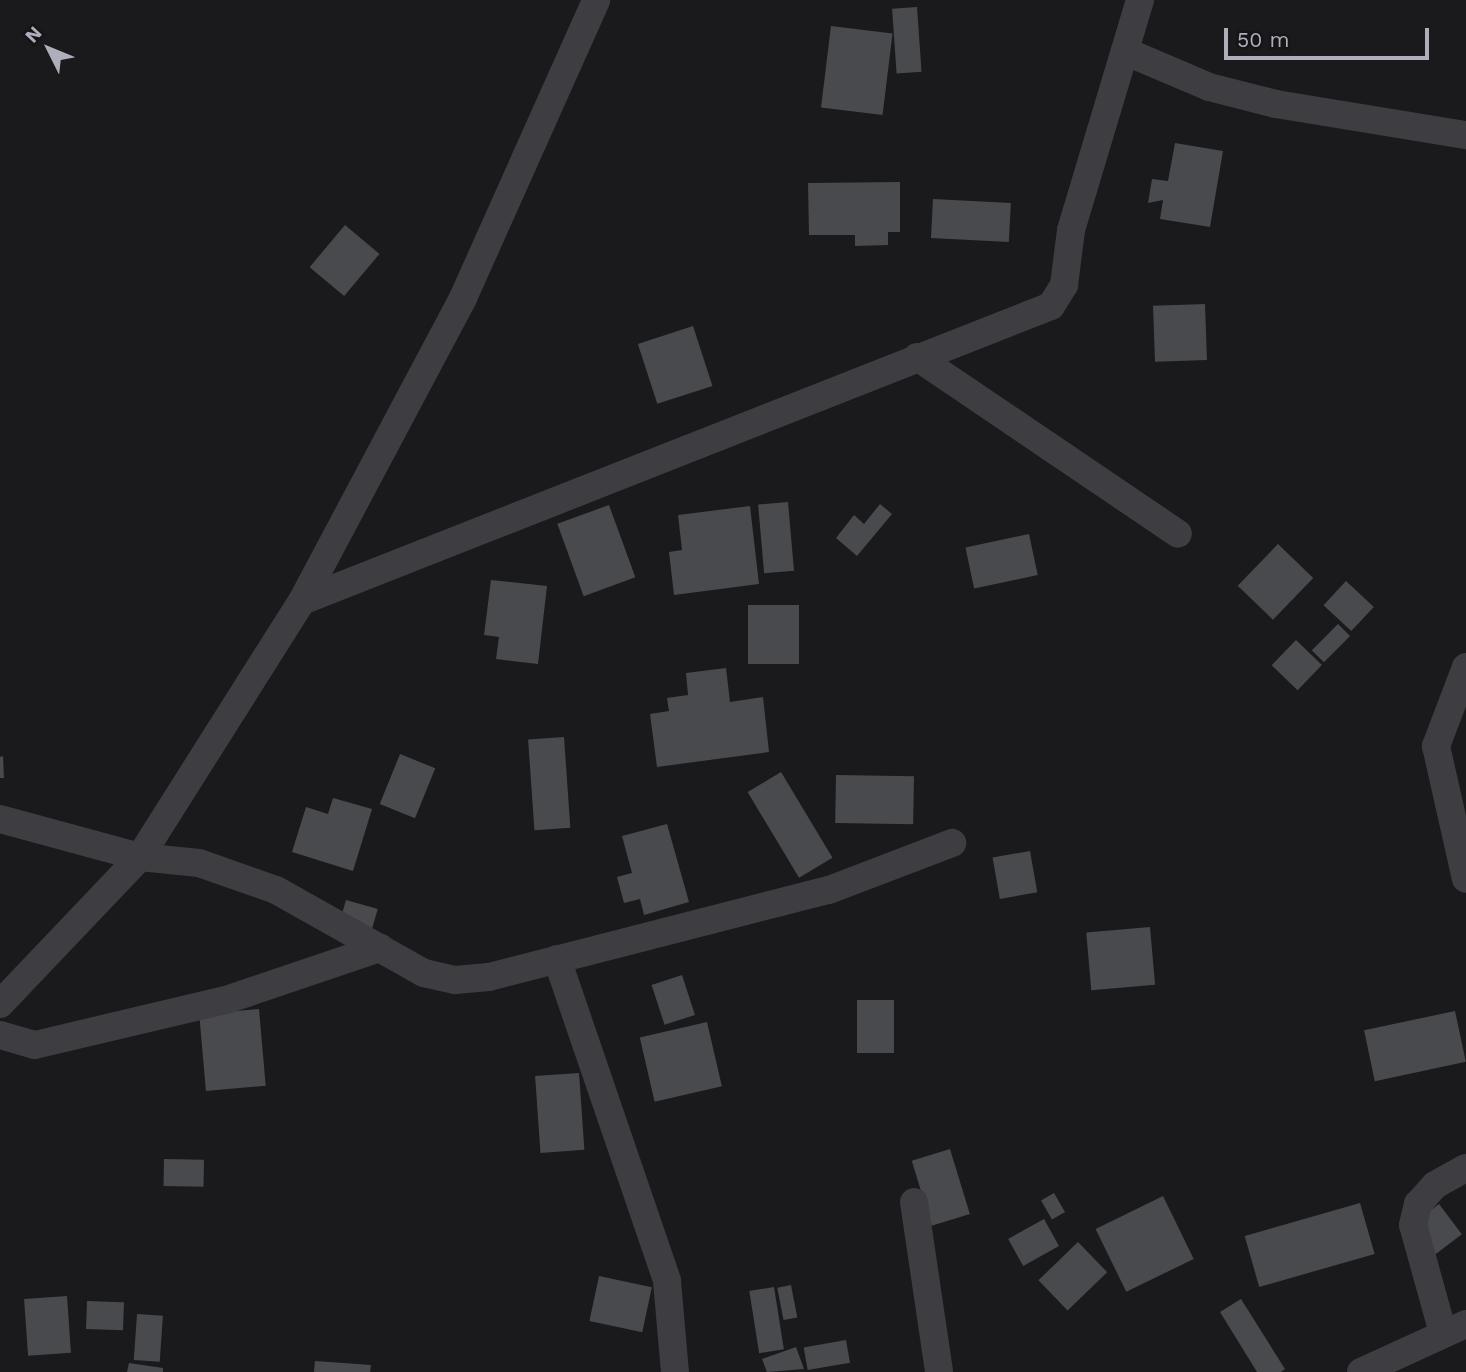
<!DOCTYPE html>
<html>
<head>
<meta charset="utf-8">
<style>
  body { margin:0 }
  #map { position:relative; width:1466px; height:1372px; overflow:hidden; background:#1a1a1c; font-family:"Work Sans",sans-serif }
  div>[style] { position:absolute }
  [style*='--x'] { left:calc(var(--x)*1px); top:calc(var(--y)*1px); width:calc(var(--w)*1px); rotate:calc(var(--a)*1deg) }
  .building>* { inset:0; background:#494a4e; transform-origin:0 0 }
  .minor>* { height:28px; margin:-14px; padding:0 14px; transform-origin:14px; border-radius:14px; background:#3d3d42 }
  span { translate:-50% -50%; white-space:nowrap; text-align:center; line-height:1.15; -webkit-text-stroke:6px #151517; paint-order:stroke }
  .north { position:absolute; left:14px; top:14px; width:70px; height:70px; -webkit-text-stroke:5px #151517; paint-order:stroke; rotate:313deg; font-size:19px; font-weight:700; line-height:28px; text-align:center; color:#aeafba }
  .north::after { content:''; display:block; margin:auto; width:24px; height:32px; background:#aeafba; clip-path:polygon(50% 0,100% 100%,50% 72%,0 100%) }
  .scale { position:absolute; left:1224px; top:28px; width:205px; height:32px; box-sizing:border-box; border:4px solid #aeafba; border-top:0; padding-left:9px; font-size:21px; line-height:24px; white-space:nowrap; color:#aeafba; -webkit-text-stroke:5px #151517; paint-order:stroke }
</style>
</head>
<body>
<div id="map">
  <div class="building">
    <div style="left:917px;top:7px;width:65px;height:25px;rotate:86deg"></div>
    <div style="left:831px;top:26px;width:62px;height:82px;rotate:7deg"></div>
    <div style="clip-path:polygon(1175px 143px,1223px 151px,1210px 227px,1160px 219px,1163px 200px,1148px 203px,1152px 179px,1168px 181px)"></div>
    <div style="clip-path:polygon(900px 182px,900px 232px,888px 232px,888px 245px,855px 246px,855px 235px,809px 235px,808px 183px)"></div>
    <div style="left:933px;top:199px;width:78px;height:39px;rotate:3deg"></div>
    <div style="left:345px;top:225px;width:45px;height:55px;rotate:40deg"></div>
    <div style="left:1205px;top:304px;width:56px;height:52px;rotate:88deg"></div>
    <div style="left:693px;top:326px;width:63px;height:58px;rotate:72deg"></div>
    <div style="left:788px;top:502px;width:69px;height:30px;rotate:85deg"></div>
    <div style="clip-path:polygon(880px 504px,892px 514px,857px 556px,836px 538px,854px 515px,864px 524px)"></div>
    <div style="left:609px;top:505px;width:77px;height:55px;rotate:70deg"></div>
    <div style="clip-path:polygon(750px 506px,759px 584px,674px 595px,669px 552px,682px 550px,678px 515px)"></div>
    <div style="left:1029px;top:534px;width:42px;height:65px;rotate:78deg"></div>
    <div style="left:1278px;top:544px;width:49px;height:58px;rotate:44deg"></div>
    <div style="clip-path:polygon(491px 580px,547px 586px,538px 664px,496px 659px,499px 637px,484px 635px)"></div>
    <div style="left:1346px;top:581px;width:38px;height:33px;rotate:43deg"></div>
    <div style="left:748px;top:605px;width:51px;height:59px"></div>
    <div style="left:1338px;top:624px;width:17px;height:37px;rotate:45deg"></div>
    <div style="left:1296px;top:640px;width:36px;height:35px;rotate:44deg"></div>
    <div style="clip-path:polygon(726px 668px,730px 702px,763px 697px,769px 752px,657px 767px,650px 714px,669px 711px,667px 698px,688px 695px,686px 673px)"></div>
    <div style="left:564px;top:737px;width:91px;height:36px;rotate:86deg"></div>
    <div style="left:400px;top:754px;width:38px;height:54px;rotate:22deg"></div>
    <div style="clip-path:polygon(3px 756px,4px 778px,0 778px,0 757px)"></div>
    <div style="left:781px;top:772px;width:100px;height:39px;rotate:59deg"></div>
    <div style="left:836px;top:775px;width:78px;height:48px;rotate:1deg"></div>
    <div style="clip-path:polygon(333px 798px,372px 809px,353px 871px,292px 852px,306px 807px,328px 814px)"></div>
    <div style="clip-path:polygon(667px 824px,689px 902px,644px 915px,640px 899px,624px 903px,617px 877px,632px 873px,622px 836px)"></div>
    <div style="left:1030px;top:851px;width:42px;height:38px;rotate:80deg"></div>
    <div style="left:346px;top:900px;width:33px;height:20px;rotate:16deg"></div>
    <div style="left:1150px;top:927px;width:58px;height:64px;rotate:85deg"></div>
    <div style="left:682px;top:975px;width:42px;height:32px;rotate:72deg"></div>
    <div style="left:857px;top:1000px;width:37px;height:53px"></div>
    <div style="left:259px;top:1009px;width:77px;height:60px;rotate:85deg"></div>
    <div style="left:1455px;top:1011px;width:52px;height:93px;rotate:78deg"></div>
    <div style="left:707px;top:1022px;width:66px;height:69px;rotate:77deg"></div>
    <div style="left:579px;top:1073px;width:77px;height:44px;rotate:86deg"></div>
    <div style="left:950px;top:1149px;width:68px;height:40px;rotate:73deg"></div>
    <div style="left:164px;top:1159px;width:40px;height:27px;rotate:1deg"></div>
    <div style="left:1054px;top:1193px;width:22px;height:15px;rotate:60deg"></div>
    <div style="left:1163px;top:1196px;width:70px;height:75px;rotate:64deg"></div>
    <div style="left:1360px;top:1203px;width:53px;height:120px;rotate:74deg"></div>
    <div style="left:1439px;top:1204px;width:38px;height:33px;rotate:53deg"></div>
    <div style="left:1044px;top:1219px;width:31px;height:41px;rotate:61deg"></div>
    <div style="left:1078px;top:1242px;width:42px;height:55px;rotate:46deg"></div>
    <div style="left:599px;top:1276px;width:54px;height:46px;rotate:12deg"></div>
    <div style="left:791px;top:1285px;width:33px;height:14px;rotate:79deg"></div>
    <div style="left:774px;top:1287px;width:63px;height:25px;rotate:81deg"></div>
    <div style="left:67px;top:1296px;width:57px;height:43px;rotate:86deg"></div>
    <div style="clip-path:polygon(1241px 1299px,1285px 1369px,1281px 1372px,1257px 1372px,1220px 1312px)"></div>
    <div style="left:87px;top:1301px;width:37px;height:28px;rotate:2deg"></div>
    <div style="left:137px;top:1314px;width:26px;height:46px;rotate:4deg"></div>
    <div style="left:846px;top:1340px;width:23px;height:43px;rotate:80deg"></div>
    <div style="clip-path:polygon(796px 1347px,804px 1369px,767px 1372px,762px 1359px)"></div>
    <div style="clip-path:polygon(315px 1361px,371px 1365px,370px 1372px,314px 1372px)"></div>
    <div style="clip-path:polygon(129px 1363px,163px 1368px,163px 1372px,127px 1372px)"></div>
  </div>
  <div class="minor">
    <div style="--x:1127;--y:52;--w:89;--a:23.1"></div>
    <div style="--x:1209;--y:87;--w:69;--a:14.2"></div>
    <div style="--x:1276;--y:104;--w:193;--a:9.3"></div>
    <div style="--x:917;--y:357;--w:315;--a:34.1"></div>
    <div style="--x:302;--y:601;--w:805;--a:-21.5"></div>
    <div style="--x:1051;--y:306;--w:25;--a:-58"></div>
    <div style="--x:1064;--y:285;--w:55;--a:-82.7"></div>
    <div style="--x:1071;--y:230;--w:240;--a:-73.3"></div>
    <div style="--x:1466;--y:667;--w:85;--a:110.8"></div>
    <div style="--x:1436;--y:746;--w:136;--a:77.3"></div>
    <div style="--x:0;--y:819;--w:145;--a:15.2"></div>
    <div style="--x:140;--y:857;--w:59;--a:5.8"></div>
    <div style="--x:199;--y:863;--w:82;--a:19.3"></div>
    <div style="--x:276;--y:890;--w:170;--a:29.3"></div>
    <div style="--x:424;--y:973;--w:32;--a:13"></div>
    <div style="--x:455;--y:980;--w:34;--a:-5"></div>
    <div style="--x:489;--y:977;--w:351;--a:-14.4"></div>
    <div style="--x:829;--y:890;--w:132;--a:-20.9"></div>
    <div style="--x:557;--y:959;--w:340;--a:71.1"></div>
    <div style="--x:667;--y:1281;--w:91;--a:85"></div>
    <div style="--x:0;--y:1004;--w:203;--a:-46.4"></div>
    <div style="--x:140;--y:857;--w:303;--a:-57.7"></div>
    <div style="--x:302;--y:601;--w:343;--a:-62"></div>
    <div style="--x:463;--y:298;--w:326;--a:-65.9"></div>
    <div style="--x:0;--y:1035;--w:36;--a:16"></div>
    <div style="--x:35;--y:1045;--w:196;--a:-13.3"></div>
    <div style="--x:226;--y:1000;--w:163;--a:-18.7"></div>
    <div style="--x:914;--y:1202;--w:172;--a:81.6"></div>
    <div style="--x:1443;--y:1333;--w:112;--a:-105.5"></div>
    <div style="--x:1413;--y:1225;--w:22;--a:-77"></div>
    <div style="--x:1418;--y:1204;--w:25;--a:-48"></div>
    <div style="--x:1435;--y:1185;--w:35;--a:-29"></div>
    <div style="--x:1361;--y:1372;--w:115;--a:-24.6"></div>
  </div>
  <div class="north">N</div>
  <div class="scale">50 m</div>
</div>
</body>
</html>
